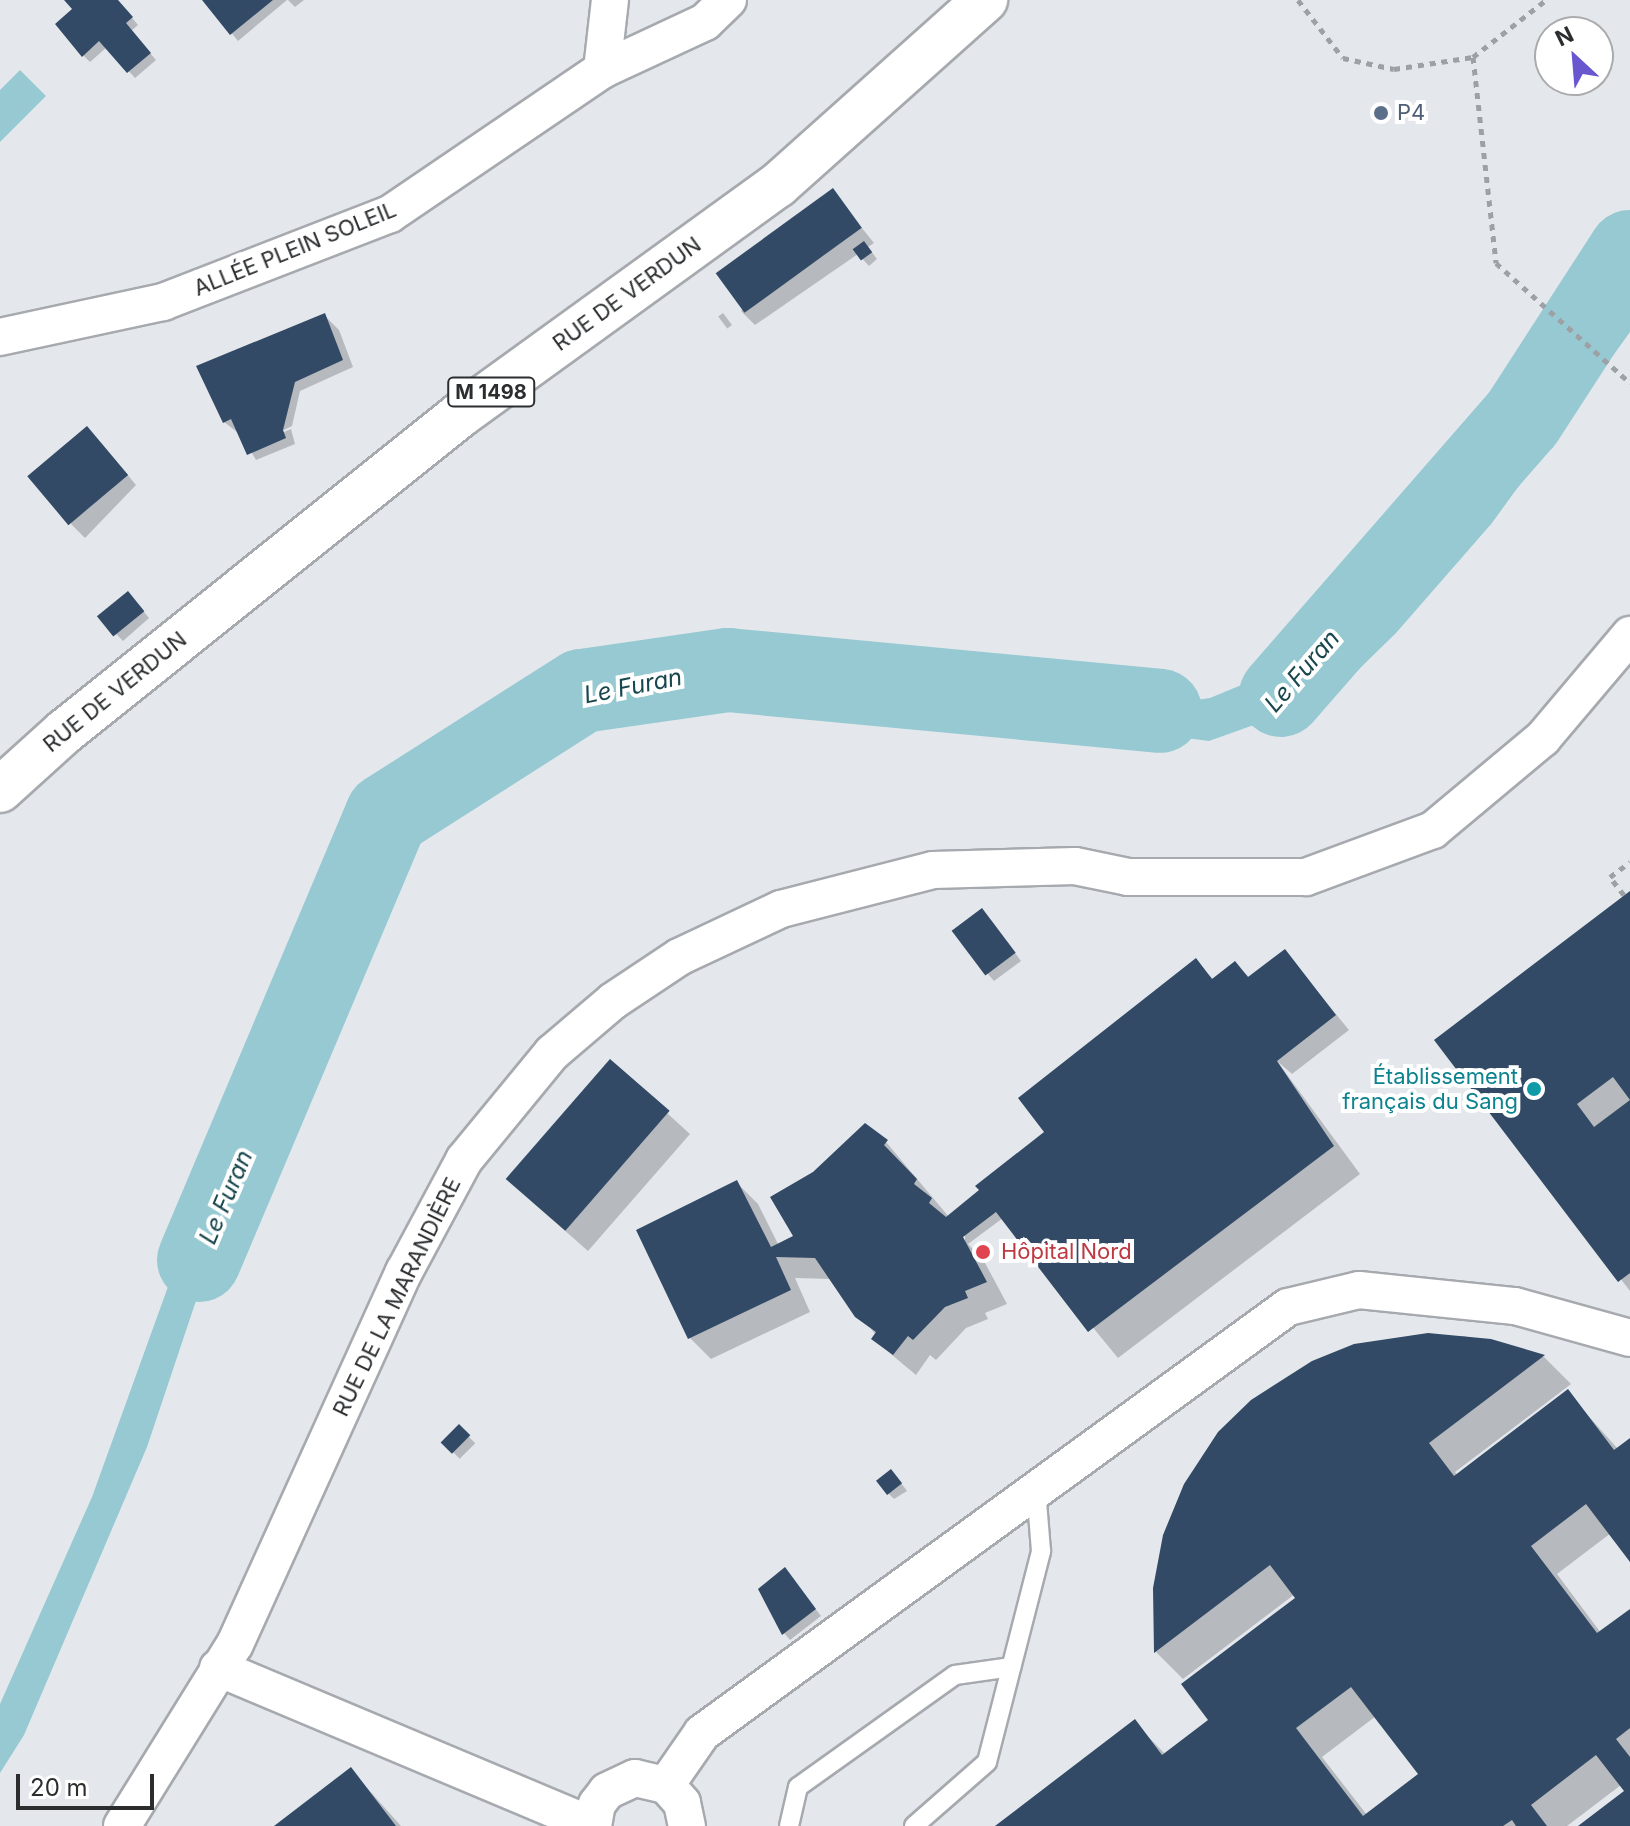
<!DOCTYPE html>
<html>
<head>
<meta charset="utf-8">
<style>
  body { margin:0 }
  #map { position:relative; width:1630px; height:1826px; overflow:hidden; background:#e4e8ed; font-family:Inter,sans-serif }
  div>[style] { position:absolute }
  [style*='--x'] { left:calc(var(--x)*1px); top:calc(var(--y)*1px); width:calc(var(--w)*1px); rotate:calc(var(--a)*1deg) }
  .water>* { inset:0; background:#96c9d2 }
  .shadow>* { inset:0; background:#0003; transform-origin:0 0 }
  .river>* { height:84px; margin:-42px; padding:0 42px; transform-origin:42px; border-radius:42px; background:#96c9d2 }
  .building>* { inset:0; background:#324a65; transform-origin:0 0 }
  .path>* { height:5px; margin-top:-2.5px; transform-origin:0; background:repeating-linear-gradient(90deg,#9da1a4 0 6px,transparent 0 12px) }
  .roads { filter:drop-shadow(2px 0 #a6aaaf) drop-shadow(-2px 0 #a6aaaf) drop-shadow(0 2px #a6aaaf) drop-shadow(0 -2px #a6aaaf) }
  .service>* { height:18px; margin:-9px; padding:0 9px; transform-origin:9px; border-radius:9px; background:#fff }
  .minor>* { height:36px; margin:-18px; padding:0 18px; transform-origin:18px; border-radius:18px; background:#fff }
  .primary>* { height:44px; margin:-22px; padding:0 22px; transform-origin:22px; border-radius:22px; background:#fff }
  .dots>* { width:22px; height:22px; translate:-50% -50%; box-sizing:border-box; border:4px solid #fff; border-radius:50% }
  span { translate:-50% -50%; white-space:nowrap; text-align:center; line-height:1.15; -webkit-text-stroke:8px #fff; paint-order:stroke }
  .shield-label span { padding:2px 6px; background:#fff; border:2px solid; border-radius:6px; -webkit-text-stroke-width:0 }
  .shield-label { font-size:20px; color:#2b2d2f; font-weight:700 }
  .service-label { font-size:22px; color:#4e5e75 }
  .left { translate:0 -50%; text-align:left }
  .street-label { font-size:22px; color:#2b2d2f }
  .culture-label { font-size:22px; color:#0d838f }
  .right { translate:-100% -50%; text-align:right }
  .health-label { font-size:22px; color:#be3a42 }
  .water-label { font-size:24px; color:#19474e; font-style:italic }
  .north { position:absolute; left:1534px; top:16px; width:80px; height:80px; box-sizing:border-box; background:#fff; border:2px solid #aaabac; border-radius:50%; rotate:334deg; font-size:22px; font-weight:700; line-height:32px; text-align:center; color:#2b2d2f }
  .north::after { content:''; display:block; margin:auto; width:28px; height:36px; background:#6957d0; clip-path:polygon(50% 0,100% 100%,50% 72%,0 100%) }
  .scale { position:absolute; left:16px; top:1774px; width:138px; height:36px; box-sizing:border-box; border:4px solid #2b2d2f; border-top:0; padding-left:10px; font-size:24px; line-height:28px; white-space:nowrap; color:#2b2d2f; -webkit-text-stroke:6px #fff; paint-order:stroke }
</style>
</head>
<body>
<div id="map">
  <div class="water">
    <div style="clip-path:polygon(20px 70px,46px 96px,0 142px,0 90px)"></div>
    <div style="clip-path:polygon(1630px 230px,1630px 332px,1492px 523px,1396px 633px,1353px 675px,1279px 716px,1209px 741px,1100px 727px,1025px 690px,993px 682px,756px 678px,618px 713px,511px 730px,423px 797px,341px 912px,324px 948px,273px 1071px,147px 1447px,24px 1735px,0 1773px,0 1704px,92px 1497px,221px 1140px,255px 1028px,342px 848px,374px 796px,428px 747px,503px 700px,587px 670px,680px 671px,724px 654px,771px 647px,926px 647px,1042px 667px,1140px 708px,1210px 698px,1280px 669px,1332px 631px,1429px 535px,1507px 393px,1595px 284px)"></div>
  </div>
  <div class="shadow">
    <div style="clip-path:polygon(67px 0,117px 0,138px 25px,131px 31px,156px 60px,135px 78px,107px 47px,90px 62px,83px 55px,75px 9px)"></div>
    <div style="clip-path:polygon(205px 0,287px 0,238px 41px)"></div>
    <div style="clip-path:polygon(288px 0,304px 0,295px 7px)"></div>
    <div style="clip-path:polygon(832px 191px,874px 243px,868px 247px,877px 259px,869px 266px,858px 254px,755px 325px,741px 311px)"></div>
    <div style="left:723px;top:313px;width:15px;height:6px;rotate:53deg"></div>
    <div style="clip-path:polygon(325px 316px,339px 330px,353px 367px,300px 391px,292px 426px,249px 447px,291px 429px,295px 444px,256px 460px,241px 435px,224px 422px,198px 367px)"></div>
    <div style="clip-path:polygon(101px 443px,136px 485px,85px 538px,71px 524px)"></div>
    <div style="clip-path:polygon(134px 600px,149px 618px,123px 641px,100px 617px)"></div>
    <div style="clip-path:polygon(1630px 894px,1630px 1291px,1437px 1041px)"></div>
    <div style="clip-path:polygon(989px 918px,1021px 961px,994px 981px,988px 974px)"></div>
    <div style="clip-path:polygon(evenodd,1285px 952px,1349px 1030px,1292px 1074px,1277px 1061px,1360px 1174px,1118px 1358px,1003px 1218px,968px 1244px,984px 1261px,1007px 1304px,985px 1313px,988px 1319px,966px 1328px,936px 1360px,930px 1355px,916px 1375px,873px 1339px,876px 1335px,831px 1279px,795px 1278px,810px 1312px,711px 1359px,690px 1338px,737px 1183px,758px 1204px,779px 1246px,796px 1237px,886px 1142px,949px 1217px,1047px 1132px,1195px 961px,1214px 980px,1235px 964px,1250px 978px,1285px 952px,952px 1221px,965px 1236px,965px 1242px,952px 1221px)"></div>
    <div style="clip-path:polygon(611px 1062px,690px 1134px,588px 1251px,530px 1200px)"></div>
    <div style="clip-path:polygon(evenodd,1464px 1336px,1544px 1357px,1571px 1384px,1455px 1472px,1458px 1476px,1567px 1392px,1618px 1449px,1630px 1440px,1630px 1559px,1611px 1533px,1557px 1574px,1601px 1633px,1630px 1611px,1630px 1826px,1582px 1826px,1627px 1792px,1621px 1785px,1567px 1826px,999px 1826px,1134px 1722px,1166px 1755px,1211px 1721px,1298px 1598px,1295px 1594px,1183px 1679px,1156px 1652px,1159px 1561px,1399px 1338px,1464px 1336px,1376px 1716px,1420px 1774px,1367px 1815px,1322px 1757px,1376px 1716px)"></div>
    <div style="left:459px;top:1427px;width:23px;height:22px;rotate:45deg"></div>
    <div style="clip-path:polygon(898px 1479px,907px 1491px,894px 1499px,888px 1493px)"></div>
    <div style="clip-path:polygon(791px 1577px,821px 1616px,790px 1640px,784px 1633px)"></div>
    <div style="clip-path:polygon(351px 1770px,401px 1826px,278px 1826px)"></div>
  </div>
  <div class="river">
    <div style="--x:1281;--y:695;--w:366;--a:-48.9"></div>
    <div style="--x:1522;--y:419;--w:199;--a:-57.1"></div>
    <div style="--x:199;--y:1260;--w:483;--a:-67.1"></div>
    <div style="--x:387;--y:815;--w:231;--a:-32.5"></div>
    <div style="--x:582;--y:691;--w:148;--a:-8.2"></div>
    <div style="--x:728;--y:670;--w:434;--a:5.4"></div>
  </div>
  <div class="building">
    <div style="clip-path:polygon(64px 0,118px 0,133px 17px,126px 23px,151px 53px,127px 73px,99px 41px,82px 57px,55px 24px,72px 9px)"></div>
    <div style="clip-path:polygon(202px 0,273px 0,230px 35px)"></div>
    <div style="left:833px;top:188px;width:49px;height:145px;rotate:54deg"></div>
    <div style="left:864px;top:241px;width:14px;height:14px;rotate:54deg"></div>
    <div style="clip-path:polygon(325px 313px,343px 360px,295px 382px,283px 430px,286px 438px,247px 455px,231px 419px,223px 423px,196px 366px)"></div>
    <div style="left:87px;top:426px;width:64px;height:78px;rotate:50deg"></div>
    <div style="left:128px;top:591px;width:26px;height:40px;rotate:51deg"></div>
    <div style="clip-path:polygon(evenodd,1630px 891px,1630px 1273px,1618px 1282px,1434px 1040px,1630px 891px,1613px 1077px,1630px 1100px,1594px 1127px,1577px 1104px,1613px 1077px)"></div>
    <div style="left:982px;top:908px;width:56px;height:38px;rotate:53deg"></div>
    <div style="clip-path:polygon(1285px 949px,1336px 1015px,1277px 1061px,1334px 1146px,1088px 1332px,996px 1212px,963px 1237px,987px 1282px,965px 1291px,968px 1298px,945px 1307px,913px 1340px,908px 1336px,893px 1355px,871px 1339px,876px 1332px,855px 1317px,815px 1258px,776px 1257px,791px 1290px,688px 1339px,636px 1230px,737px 1180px,771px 1247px,793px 1236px,770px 1197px,813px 1172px,865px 1123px,888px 1140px,884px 1145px,917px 1179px,914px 1184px,932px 1198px,929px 1203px,946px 1217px,979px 1190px,975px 1186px,1044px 1132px,1018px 1098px,1196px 958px,1212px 979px,1235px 961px,1248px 977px)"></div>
    <div style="left:610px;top:1059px;width:79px;height:159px;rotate:41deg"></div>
    <div style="clip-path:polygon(evenodd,1428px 1333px,1491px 1339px,1545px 1355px,1429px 1443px,1454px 1476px,1568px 1389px,1614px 1450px,1630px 1438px,1630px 1562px,1586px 1504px,1531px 1546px,1597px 1633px,1630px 1609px,1630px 1728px,1616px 1739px,1630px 1757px,1630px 1826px,1578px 1826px,1624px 1791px,1596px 1755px,1531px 1805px,1547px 1826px,1516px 1826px,1512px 1820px,1503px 1826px,995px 1826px,1135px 1719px,1162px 1755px,1208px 1720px,1181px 1684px,1295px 1598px,1270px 1565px,1154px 1653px,1153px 1588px,1163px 1535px,1184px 1484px,1218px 1432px,1251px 1400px,1312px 1361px,1354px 1344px,1428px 1333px,1351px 1687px,1418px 1774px,1363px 1816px,1296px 1728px,1351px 1687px)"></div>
    <div style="left:459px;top:1424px;width:16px;height:26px;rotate:45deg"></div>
    <div style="left:891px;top:1469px;width:18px;height:19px;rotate:52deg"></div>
    <div style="clip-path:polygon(785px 1567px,816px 1609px,782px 1635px,758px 1589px)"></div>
    <div style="clip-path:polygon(351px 1767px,396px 1826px,274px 1826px)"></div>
  </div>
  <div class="path">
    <div style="--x:1298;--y:0;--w:73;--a:52.2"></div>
    <div style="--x:1343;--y:58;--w:52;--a:12.2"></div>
    <div style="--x:1394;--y:69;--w:80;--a:-8.6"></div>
    <div style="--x:1473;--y:57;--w:93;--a:-38"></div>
    <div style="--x:1473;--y:57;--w:207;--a:83.6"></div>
    <div style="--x:1496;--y:263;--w:180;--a:41.8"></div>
    <div style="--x:1624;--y:895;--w:23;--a:-128"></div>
    <div style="--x:1610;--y:877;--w:25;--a:-37"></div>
  </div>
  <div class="roads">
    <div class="service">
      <div style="--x:789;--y:1826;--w:40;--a:-77"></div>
      <div style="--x:798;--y:1787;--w:193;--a:-35.5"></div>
      <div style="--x:955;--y:1675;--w:57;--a:-8.1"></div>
      <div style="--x:914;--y:1826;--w:97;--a:-41.2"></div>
      <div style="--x:987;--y:1762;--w:218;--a:-75.6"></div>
      <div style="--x:1041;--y:1551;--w:62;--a:-94.6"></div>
    </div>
    <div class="minor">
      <div style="--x:602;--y:70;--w:70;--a:-83.5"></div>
      <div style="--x:0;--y:337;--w:167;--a:-12.1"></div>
      <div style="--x:163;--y:302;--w:243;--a:-21.2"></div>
      <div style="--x:390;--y:214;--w:256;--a:-34.2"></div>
      <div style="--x:602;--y:70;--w:114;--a:-25"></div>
      <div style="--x:705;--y:22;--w:32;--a:-44"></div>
      <div style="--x:218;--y:1668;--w:407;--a:22.8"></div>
      <div style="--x:666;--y:1785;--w:63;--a:-55.3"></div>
      <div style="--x:702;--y:1733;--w:724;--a:-36.02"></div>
      <div style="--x:1288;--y:1307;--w:73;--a:-13.5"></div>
      <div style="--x:1359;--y:1290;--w:157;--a:5.9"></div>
      <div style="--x:1515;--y:1306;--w:119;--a:15.5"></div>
      <div style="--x:122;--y:1826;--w:214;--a:-58.2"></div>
      <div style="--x:235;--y:1644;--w:409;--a:-65.6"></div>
      <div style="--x:404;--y:1272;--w:127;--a:-61.8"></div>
      <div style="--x:464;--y:1160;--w:139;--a:-50.6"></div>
      <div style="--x:552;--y:1053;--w:80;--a:-40.4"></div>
      <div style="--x:613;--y:1001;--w:79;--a:-33.7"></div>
      <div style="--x:679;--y:957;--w:113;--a:-25.2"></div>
      <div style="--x:781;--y:909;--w:157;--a:-14.4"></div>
      <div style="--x:933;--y:870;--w:142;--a:-1.6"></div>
      <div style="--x:1075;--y:866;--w:54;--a:11.7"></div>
      <div style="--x:1128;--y:877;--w:178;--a:0"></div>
      <div style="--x:1306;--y:877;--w:135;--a:-20.3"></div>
      <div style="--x:1433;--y:830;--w:143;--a:-39.9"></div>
      <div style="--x:1543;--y:738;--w:135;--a:-49.8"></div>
      <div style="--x:593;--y:1826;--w:22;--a:-80"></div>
      <div style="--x:597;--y:1804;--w:16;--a:-52"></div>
      <div style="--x:607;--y:1791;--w:31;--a:-25"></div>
      <div style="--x:635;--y:1778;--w:32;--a:13"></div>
      <div style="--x:666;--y:1785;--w:24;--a:48"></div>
      <div style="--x:682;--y:1803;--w:24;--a:78"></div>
    </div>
    <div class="primary">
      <div style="--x:0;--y:790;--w:86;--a:-42.2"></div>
      <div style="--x:64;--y:732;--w:507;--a:-38.68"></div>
      <div style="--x:460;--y:415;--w:392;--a:-35.9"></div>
      <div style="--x:778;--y:185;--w:278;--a:-41.8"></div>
    </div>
  </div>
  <div class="dots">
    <div style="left:1381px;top:113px;background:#5c6f8a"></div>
    <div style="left:1534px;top:1089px;background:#0f9aa8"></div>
    <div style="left:983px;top:1252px;background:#e0444e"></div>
  </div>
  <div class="shield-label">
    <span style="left:491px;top:392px">M 1498</span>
  </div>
  <div class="service-label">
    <span class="left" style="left:1397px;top:113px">P4</span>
  </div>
  <div class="street-label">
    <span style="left:295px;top:249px;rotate:-22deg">ALLÉE PLEIN SOLEIL</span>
    <span style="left:627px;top:294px;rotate:-36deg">RUE DE VERDUN</span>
    <span style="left:115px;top:692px;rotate:-39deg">RUE DE VERDUN</span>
    <span style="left:397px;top:1297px;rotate:-64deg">RUE DE LA MARANDIÈRE</span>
  </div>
  <div class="culture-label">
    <span class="right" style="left:1518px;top:1089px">Établissement<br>français du Sang</span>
  </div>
  <div class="health-label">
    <span class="left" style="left:1001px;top:1252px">Hôpital Nord</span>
  </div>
  <div class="water-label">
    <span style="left:1302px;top:671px;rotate:-49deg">Le Furan</span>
    <span style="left:633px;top:686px;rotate:-11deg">Le Furan</span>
    <span style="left:226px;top:1197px;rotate:-67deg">Le Furan</span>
  </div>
  <div class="north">N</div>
  <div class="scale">20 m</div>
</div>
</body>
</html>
